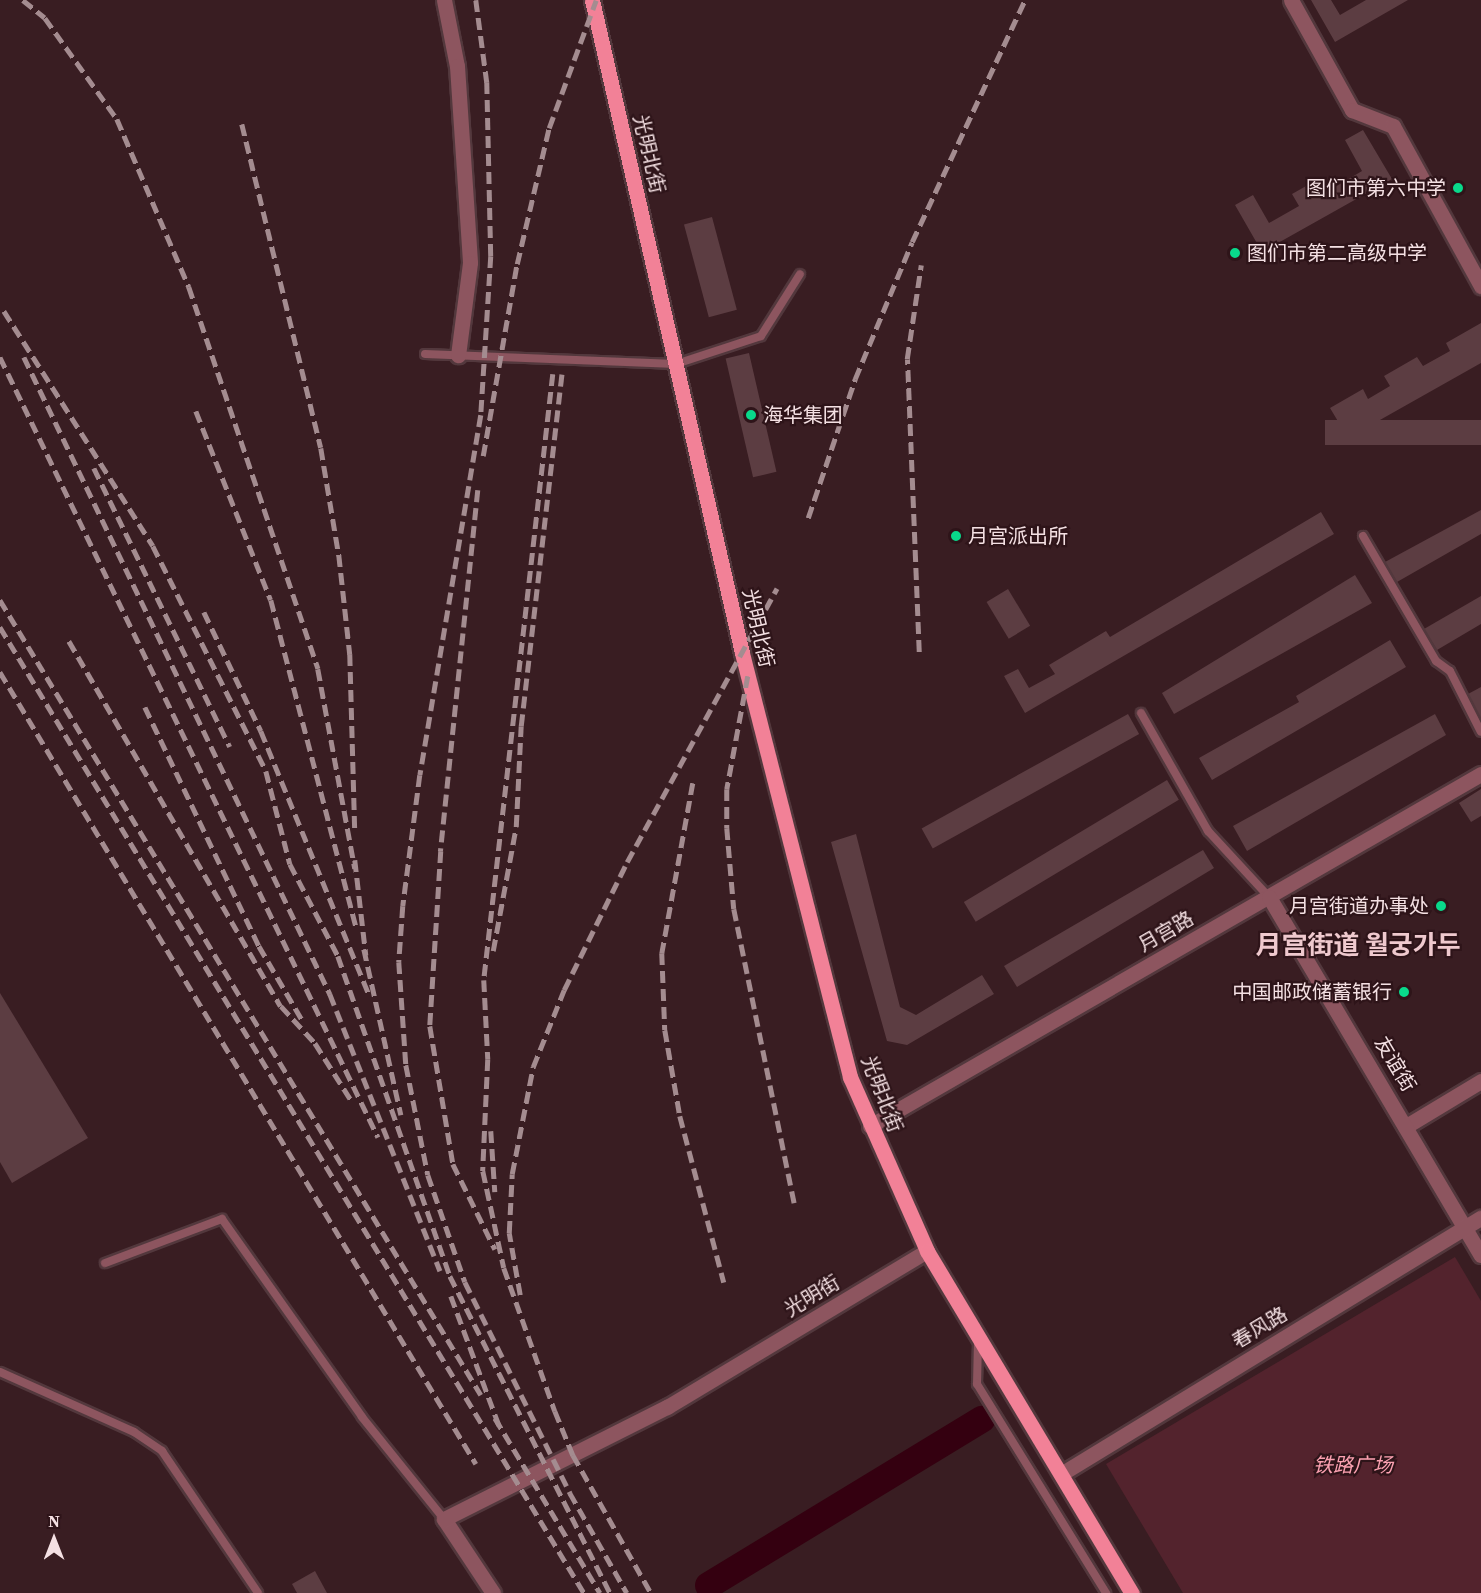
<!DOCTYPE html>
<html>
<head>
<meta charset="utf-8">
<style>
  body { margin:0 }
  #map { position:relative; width:1481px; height:1593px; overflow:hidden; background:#391d22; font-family:"Source Serif 4","Noto Sans SC","Noto Sans KR",serif }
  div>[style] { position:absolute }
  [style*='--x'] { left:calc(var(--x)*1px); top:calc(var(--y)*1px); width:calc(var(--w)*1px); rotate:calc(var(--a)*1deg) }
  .green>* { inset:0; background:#53232d }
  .river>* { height:27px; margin:-13.5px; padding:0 13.5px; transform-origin:13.5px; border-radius:13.5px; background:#340010 }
  .building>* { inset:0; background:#5c3d42; transform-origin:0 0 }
  .roads { filter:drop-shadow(2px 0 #53383d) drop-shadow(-2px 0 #53383d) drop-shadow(0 2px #53383d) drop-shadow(0 -2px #53383d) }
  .service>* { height:8px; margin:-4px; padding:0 4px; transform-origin:4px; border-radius:4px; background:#8d555f }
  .minor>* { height:15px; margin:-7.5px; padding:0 7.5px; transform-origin:7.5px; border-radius:7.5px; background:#8d555f }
  .tertiary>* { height:15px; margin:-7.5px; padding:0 7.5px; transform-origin:7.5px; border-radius:7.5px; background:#8d555f }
  .primary>* { height:15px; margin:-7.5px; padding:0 7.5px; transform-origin:7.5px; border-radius:7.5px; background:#f28197 }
  .rail>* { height:4.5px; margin-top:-2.25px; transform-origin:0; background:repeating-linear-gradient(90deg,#a48c90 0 12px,transparent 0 18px) }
  .dots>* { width:16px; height:16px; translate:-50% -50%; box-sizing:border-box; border:3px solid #2e1419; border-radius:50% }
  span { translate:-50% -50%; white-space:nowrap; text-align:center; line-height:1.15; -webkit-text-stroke:4.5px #2e1419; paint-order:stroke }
  .street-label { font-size:20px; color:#f4e0e3 }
  .poi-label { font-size:20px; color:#f4e0e3 }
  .right { translate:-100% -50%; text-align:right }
  .left { translate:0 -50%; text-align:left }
  .park-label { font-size:20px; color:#fba1b1; font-style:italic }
  .district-label { font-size:26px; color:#efc9ce; font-weight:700 }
  .north { position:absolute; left:24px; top:1509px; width:60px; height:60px; -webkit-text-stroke:4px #2e1419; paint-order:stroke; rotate:0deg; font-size:16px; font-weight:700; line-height:24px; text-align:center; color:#f4e0e3 }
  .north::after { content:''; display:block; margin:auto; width:21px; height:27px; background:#f4e0e3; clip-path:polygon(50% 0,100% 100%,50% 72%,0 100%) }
</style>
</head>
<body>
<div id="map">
  <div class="green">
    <div style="clip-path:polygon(1455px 1257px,1481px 1301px,1481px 1593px,1183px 1593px,1106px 1464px)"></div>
  </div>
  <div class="river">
    <div style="--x:708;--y:1585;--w:320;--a:-31.3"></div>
  </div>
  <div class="building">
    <div style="clip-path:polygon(1311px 0,1331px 0,1340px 15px,1366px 0,1408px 0,1335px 42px)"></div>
    <div style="clip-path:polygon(1363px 130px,1392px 179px,1262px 252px,1235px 205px,1253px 195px,1269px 223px,1299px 206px,1292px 194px,1322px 177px,1330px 190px,1362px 171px,1345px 140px)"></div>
    <div style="left:712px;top:217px;width:96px;height:29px;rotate:75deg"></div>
    <div style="clip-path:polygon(1481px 323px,1481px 363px,1348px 438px,1330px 408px,1363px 389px,1368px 399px,1390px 386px,1384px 376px,1417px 357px,1423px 366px,1450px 351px,1446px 343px)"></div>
    <div style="left:749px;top:353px;width:122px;height:24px;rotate:77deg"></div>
    <div style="left:1481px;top:420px;width:25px;height:156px;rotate:90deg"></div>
    <div style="clip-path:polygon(1481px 510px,1481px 534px,1397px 582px,1385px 562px)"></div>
    <div style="clip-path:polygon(1321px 512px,1334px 534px,1025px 713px,1004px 676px,1018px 669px,1029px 688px,1055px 674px,1049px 665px,1106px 631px,1110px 637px)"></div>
    <div style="clip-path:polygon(1355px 575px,1372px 603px,1174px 714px,1162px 693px)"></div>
    <div style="left:1008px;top:589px;width:43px;height:25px;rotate:59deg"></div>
    <div style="clip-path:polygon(1481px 596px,1481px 624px,1437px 650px,1424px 629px)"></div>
    <div style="clip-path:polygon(1390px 640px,1406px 667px,1212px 780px,1199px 758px,1299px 702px,1296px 696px)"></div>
    <div style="clip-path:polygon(1481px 687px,1481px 719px,1468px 694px)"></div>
    <div style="left:1128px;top:714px;width:23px;height:236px;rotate:61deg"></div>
    <div style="clip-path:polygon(1435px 714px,1446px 735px,1247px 851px,1233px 826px)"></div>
    <div style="left:1167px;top:780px;width:23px;height:237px;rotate:59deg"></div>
    <div style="clip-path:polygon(1481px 789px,1481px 816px,1471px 822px,1459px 803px)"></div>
    <div style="clip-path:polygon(856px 834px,900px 1007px,916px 1015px,982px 975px,994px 994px,907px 1045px,887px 1041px,831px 842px)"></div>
    <div style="clip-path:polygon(1203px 850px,1214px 868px,1017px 987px,1004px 966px)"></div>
    <div style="clip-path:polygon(0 993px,88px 1138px,12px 1183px,0 1162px)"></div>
    <div style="clip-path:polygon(315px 1571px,327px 1593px,297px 1593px,292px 1584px)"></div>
  </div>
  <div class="roads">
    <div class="service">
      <div style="--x:425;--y:354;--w:251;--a:2.3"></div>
      <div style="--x:676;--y:364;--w:89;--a:-18.2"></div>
      <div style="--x:761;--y:336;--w:73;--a:-57.8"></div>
      <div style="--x:1363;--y:536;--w:145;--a:59.7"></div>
      <div style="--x:1436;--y:661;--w:17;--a:36"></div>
      <div style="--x:1450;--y:671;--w:68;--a:63.1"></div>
      <div style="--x:1141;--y:713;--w:136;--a:60.4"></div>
      <div style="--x:1208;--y:831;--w:90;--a:47.3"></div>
      <div style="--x:105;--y:1263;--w:125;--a:-20.6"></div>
      <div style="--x:222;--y:1219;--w:242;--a:54.7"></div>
      <div style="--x:362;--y:1417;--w:131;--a:51.2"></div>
      <div style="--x:978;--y:1341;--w:43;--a:91.3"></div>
      <div style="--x:977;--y:1384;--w:246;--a:58.3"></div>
      <div style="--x:0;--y:1372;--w:147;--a:24.1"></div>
      <div style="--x:134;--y:1432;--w:34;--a:34"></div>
      <div style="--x:162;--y:1451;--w:171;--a:55.9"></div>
    </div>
    <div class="minor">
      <div style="--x:444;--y:0;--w:67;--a:78.9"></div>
      <div style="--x:457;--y:66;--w:197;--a:86.2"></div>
      <div style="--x:470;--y:263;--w:93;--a:97.4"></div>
      <div style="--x:1291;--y:0;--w:126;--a:61"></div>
      <div style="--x:1352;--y:110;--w:44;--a:21.3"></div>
      <div style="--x:1393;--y:126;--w:183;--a:61.2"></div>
      <div style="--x:1408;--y:1125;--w:85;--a:-31.1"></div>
      <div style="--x:870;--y:1126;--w:705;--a:-29.95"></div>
    </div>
    <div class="tertiary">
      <div style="--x:1269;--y:897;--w:416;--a:59.4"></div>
      <div style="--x:1061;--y:1474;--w:492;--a:-31.4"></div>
      <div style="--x:493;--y:1593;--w:89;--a:-123.5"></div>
      <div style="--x:444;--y:1519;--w:250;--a:-26.7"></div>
      <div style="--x:667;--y:1407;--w:303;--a:-31"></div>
    </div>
    <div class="primary">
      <div style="--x:592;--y:0;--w:670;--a:77.06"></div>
      <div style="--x:742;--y:653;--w:438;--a:75.7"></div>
      <div style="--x:850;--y:1077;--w:190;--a:66.1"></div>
      <div style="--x:927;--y:1251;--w:399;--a:59.1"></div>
    </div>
  </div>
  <div class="rail">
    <div style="--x:23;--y:0;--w:28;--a:39"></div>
    <div style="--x:45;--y:18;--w:124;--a:54.5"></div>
    <div style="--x:117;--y:119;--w:183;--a:66.8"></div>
    <div style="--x:189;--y:287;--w:403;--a:71.3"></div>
    <div style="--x:318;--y:669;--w:203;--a:79.5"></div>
    <div style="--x:476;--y:0;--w:83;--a:82.4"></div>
    <div style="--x:487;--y:82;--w:174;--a:88.7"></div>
    <div style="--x:491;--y:256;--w:159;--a:93.6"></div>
    <div style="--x:481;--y:415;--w:365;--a:99.6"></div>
    <div style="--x:420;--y:775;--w:132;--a:97.4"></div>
    <div style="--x:403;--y:906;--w:56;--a:94.1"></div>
    <div style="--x:399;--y:962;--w:103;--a:86.1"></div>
    <div style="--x:406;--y:1065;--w:112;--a:78.7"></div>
    <div style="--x:428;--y:1175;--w:113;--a:70.9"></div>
    <div style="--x:465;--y:1282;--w:236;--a:63.5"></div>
    <div style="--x:570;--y:1493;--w:115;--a:60.3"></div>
    <div style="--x:242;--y:124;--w:333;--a:76.3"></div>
    <div style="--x:321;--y:448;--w:109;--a:80.5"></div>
    <div style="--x:339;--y:555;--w:100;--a:83.7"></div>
    <div style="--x:350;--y:654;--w:179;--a:88.4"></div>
    <div style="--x:4;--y:311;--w:278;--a:57.6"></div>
    <div style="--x:153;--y:546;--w:252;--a:63.3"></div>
    <div style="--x:266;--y:771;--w:96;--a:75.5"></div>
    <div style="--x:290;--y:864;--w:104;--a:62.4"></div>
    <div style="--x:338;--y:956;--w:339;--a:70.7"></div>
    <div style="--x:450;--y:1276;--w:355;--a:63.2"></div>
    <div style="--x:0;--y:357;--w:867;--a:64.14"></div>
    <div style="--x:24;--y:357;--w:707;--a:64.34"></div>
    <div style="--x:330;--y:994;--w:298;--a:68.3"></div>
    <div style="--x:553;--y:374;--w:610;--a:96.5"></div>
    <div style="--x:484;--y:980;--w:79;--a:87.1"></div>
    <div style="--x:488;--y:1059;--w:112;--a:92.6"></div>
    <div style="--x:483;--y:1171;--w:99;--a:77.8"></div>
    <div style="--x:504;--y:1268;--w:152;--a:70.4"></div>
    <div style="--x:555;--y:1411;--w:48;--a:67.8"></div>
    <div style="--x:573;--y:1455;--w:159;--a:60.5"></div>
    <div style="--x:196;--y:411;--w:203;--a:68.4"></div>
    <div style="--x:271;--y:600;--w:340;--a:75.4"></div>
    <div style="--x:483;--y:456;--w:195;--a:-80"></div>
    <div style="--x:517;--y:264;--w:140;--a:-76.8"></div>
    <div style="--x:549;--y:128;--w:136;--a:-69.8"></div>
    <div style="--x:94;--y:468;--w:310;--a:64"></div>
    <div style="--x:478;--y:490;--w:363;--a:95.9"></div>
    <div style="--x:441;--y:851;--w:175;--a:93.6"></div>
    <div style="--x:430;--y:1026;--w:140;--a:80.5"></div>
    <div style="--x:453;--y:1164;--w:95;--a:63.7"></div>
    <div style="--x:808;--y:518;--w:147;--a:-71.3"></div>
    <div style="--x:855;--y:379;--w:148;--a:-67.4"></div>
    <div style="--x:912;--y:242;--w:267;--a:-65"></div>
    <div style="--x:0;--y:600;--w:929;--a:58.82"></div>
    <div style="--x:204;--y:612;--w:132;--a:64.4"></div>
    <div style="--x:261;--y:731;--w:287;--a:67.7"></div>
    <div style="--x:0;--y:627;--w:1129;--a:58.84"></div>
    <div style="--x:69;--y:641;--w:422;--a:59.9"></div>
    <div style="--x:281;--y:1006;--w:50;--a:47.4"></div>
    <div style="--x:315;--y:1043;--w:71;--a:57.7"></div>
    <div style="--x:919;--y:652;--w:293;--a:-92.3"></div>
    <div style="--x:907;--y:359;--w:95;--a:-81.5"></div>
    <div style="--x:0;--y:672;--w:924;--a:58.99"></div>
    <div style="--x:748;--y:676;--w:115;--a:100.5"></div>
    <div style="--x:727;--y:789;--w:39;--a:90"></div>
    <div style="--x:727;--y:828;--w:81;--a:85.1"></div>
    <div style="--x:734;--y:909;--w:304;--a:78.4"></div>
    <div style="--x:145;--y:707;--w:265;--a:64.5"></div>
    <div style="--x:259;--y:946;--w:89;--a:59.7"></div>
    <div style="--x:693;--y:783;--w:173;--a:100.3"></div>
    <div style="--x:662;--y:953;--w:77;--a:87.8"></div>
    <div style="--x:665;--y:1030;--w:87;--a:80.1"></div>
    <div style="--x:680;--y:1116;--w:172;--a:75.2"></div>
    <div style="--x:355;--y:860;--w:96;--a:83.4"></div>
    <div style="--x:364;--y:949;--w:170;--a:77.4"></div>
    <div style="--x:493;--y:951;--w:126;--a:-79.5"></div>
    <div style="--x:516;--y:827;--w:101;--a:-87.2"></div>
    <div style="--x:521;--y:726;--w:354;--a:-83.4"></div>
    <div style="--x:491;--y:1131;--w:61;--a:86.2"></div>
    <div style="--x:520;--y:1295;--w:63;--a:-100.1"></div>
    <div style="--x:509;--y:1233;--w:59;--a:-87.1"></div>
    <div style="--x:512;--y:1174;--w:109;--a:-78.9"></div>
    <div style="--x:533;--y:1067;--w:83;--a:-68.1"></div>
    <div style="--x:564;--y:990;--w:143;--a:-63.8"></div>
    <div style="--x:627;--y:862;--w:312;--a:-61.3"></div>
    <div style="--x:451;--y:1296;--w:138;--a:69.6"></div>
    <div style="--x:495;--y:1418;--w:204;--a:59"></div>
  </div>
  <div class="dots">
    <div style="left:1458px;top:188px;background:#09d98b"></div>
    <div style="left:1235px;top:253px;background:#09d98b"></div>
    <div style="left:751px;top:415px;background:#09d98b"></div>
    <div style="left:956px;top:536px;background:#09d98b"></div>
    <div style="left:1441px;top:906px;background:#09d98b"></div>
    <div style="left:1404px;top:992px;background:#09d98b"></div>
  </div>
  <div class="street-label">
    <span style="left:649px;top:154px;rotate:77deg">光明北街</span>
    <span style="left:758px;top:628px;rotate:77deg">光明北街</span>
    <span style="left:1166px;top:932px;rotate:-30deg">月宫路</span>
    <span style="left:1395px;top:1064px;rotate:59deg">友谊街</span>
    <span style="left:882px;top:1094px;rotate:69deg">光明北街</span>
    <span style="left:812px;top:1296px;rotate:-31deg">光明街</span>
    <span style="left:1260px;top:1328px;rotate:-31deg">春风路</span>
  </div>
  <div class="poi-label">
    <span class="right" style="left:1446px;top:188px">图们市第六中学</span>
    <span class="left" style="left:1247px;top:253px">图们市第二高级中学</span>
    <span class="left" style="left:763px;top:415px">海华集团</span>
    <span class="left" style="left:968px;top:536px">月宫派出所</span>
    <span class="right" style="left:1429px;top:906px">月宫街道办事处</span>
    <span class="right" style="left:1392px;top:992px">中国邮政储蓄银行</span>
  </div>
  <div class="park-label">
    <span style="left:1353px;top:1465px">铁路广场</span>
  </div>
  <div class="district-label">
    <span style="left:1358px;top:946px">月宫街道 월궁가두</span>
  </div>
  <div class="north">N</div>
</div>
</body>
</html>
